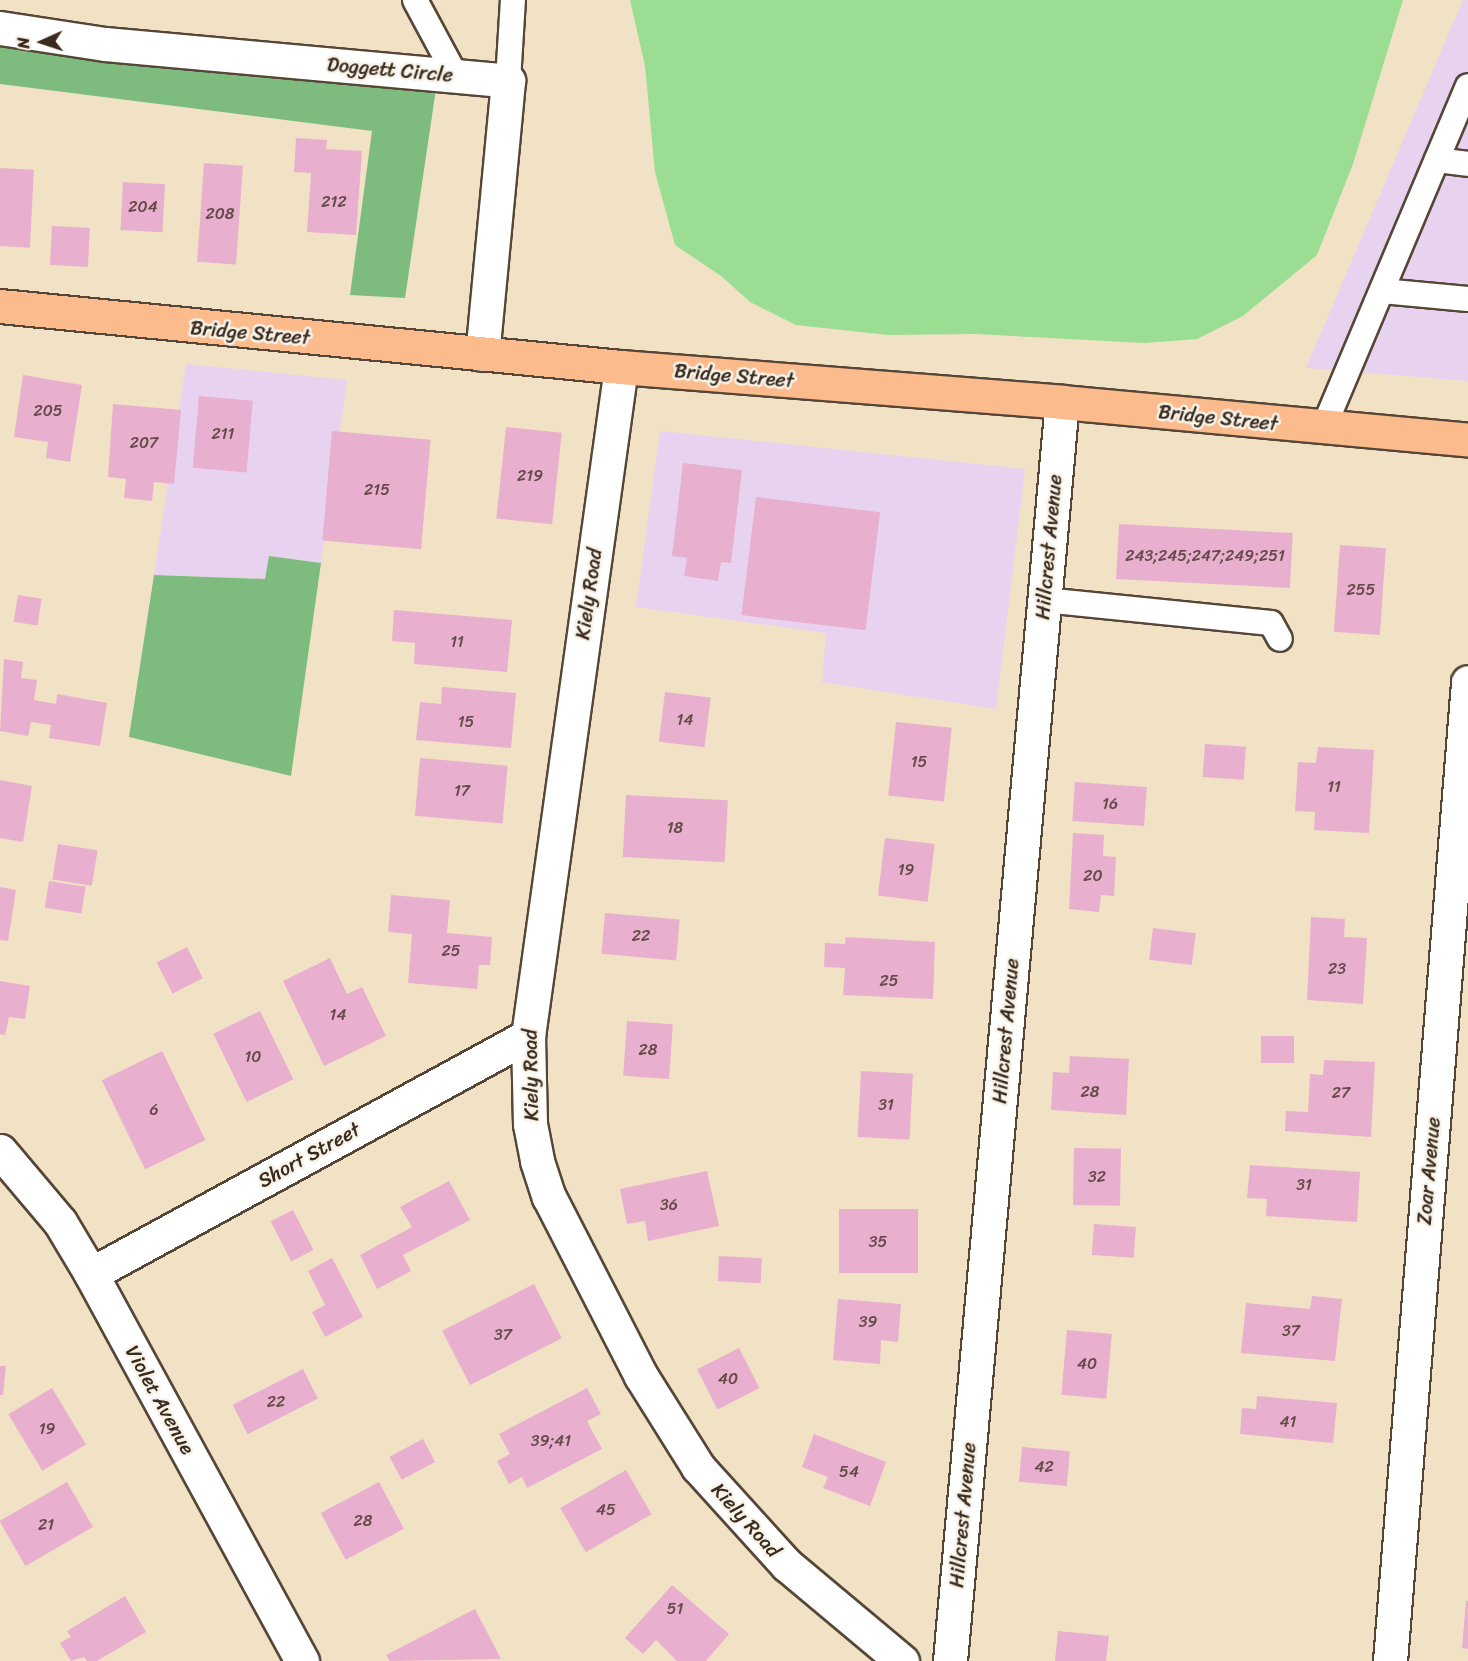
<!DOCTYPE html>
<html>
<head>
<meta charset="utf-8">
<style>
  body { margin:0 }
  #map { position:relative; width:1468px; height:1661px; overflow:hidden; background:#f1e2c6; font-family:Sriracha,sans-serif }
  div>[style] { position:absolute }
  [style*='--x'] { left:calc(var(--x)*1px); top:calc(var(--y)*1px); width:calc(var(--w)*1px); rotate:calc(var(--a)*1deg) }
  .built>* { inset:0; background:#e7d2ef }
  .green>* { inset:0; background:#9cdd94 }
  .forest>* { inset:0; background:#7dbc7e }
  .building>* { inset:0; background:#e9afcf; transform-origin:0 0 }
  .roads { filter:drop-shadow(2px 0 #564637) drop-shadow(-2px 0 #564637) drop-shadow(0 2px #564637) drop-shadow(0 -2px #564637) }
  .lane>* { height:24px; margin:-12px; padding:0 12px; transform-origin:12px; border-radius:12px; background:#fff }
  .street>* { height:33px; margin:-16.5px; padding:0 16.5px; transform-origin:16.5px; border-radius:16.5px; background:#fff }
  .primary>* { height:33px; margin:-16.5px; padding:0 16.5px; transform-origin:16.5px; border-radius:16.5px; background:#fbbb8c }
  span { translate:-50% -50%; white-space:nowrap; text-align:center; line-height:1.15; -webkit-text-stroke:5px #f7f3e8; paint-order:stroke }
  .number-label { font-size:16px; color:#664b4a }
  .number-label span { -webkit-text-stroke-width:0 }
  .street-label { font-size:20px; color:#3b2a1e }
  .north { position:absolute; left:12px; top:12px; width:60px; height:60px; -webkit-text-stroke:4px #f7f3e8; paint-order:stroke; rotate:267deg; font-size:16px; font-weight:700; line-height:24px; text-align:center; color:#3b2a1e }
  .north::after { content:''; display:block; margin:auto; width:21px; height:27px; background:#3b2a1e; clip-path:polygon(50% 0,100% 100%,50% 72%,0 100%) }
</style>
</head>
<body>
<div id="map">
  <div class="built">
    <div style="clip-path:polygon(1463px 0,1468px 0,1468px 381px,1306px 368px)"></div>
    <div style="clip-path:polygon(186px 364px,347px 380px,321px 563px,269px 556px,265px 579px,154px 575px)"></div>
    <div style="clip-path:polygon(660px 431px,1025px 469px,996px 709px,822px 682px,826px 633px,636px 607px)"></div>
  </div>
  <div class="green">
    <div style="clip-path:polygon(630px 0,1403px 0,1353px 164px,1317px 255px,1243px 316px,1197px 339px,1145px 343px,976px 334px,888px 335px,796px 325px,750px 302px,721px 276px,675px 245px,655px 172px,645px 66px)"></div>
  </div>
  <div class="forest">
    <div style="clip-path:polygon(0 30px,436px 89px,405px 298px,350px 295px,372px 131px,0 84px)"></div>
    <div style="clip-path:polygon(269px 556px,321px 563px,291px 776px,129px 737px,154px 575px,265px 579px)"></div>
  </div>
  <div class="building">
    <div style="clip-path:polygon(296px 138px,327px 140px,326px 149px,362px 151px,356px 235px,307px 232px,311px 173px,294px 172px)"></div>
    <div style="left:204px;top:163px;width:39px;height:99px;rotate:4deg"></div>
    <div style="left:0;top:168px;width:34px;height:78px;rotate:3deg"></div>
    <div style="left:123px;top:182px;width:42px;height:48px;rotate:3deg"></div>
    <div style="left:52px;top:226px;width:38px;height:39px;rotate:3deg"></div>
    <div style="clip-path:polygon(23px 375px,82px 385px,70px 462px,46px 458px,48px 442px,14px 437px)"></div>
    <div style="left:199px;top:396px;width:54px;height:72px;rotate:5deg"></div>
    <div style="clip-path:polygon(113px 404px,181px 410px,174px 484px,154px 482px,152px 501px,124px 498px,126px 479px,108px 477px)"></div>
    <div style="left:506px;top:427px;width:56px;height:92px;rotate:6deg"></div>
    <div style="left:332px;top:431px;width:99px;height:110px;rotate:5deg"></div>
    <div style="clip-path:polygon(683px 463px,742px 470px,731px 563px,721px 562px,718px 581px,684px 576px,687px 558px,672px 556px)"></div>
    <div style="left:756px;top:497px;width:125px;height:119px;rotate:7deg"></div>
    <div style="left:1119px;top:524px;width:174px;height:55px;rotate:3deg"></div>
    <div style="left:1340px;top:545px;width:46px;height:87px;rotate:4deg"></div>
    <div style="left:18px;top:595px;width:24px;height:27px;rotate:9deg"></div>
    <div style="clip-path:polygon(394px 610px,512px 620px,507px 672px,414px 664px,415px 643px,392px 641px)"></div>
    <div style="clip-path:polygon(4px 659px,23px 662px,21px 678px,37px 680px,34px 700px,56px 704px,57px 694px,107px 703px,100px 746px,49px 738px,51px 725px,31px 722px,28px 736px,0 731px)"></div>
    <div style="clip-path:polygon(442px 687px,516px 693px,511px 748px,416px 740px,420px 702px,441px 704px)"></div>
    <div style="left:665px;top:692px;width:46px;height:50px;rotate:7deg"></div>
    <div style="left:896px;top:722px;width:56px;height:74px;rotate:6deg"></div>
    <div style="left:1205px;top:744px;width:41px;height:33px;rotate:4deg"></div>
    <div style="clip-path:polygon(1318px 747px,1374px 750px,1369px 833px,1314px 830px,1315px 812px,1295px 811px,1298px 762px,1316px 763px)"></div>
    <div style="left:420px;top:758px;width:88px;height:58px;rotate:5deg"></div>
    <div style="clip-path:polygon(0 780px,32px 786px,23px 842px,0 838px)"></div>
    <div style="left:1075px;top:782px;width:72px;height:39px;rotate:4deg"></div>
    <div style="left:626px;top:795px;width:102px;height:62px;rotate:3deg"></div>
    <div style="clip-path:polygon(1073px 833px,1104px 835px,1103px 856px,1116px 857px,1114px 896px,1101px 895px,1099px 912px,1069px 909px)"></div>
    <div style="left:885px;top:838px;width:50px;height:58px;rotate:7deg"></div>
    <div style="left:58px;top:844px;width:40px;height:36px;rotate:9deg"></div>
    <div style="left:49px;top:881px;width:37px;height:27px;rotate:9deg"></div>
    <div style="clip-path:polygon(0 887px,16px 890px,8px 941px,0 940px)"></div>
    <div style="clip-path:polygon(391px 895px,450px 900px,447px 933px,492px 937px,490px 965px,479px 965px,477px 989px,408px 983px,412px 934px,388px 932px)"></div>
    <div style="left:605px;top:913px;width:75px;height:41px;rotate:5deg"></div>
    <div style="clip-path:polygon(1311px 917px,1345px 919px,1344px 937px,1367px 938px,1363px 1004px,1307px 1000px)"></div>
    <div style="left:1153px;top:928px;width:43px;height:32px;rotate:7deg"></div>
    <div style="clip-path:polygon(846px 937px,935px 942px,933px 999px,843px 995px,845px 968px,824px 967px,825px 943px,845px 944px)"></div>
    <div style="left:187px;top:947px;width:35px;height:34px;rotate:63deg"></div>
    <div style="clip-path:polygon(330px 958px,347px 994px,362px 987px,386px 1036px,324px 1066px,283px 981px)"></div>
    <div style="clip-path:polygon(0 981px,30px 986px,25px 1019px,9px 1017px,5px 1035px,0 1034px)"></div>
    <div style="left:260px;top:1011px;width:76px;height:52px;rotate:64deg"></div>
    <div style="left:627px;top:1021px;width:46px;height:55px;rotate:4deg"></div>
    <div style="left:1261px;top:1036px;width:33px;height:27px"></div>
    <div style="left:162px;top:1051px;width:99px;height:67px;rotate:64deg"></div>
    <div style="clip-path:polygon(1070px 1056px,1129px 1059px,1126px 1115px,1051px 1110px,1053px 1072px,1069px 1073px)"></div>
    <div style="clip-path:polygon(1324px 1060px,1375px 1062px,1371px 1137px,1285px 1131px,1286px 1111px,1308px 1112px,1310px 1074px,1323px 1075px)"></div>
    <div style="left:861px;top:1071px;width:52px;height:66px;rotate:3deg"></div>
    <div style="left:1074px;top:1148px;width:47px;height:57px;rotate:1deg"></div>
    <div style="clip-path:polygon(1250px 1165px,1360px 1172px,1357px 1222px,1266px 1216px,1267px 1199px,1247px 1198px)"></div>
    <div style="clip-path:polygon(707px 1171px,719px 1226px,648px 1241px,645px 1221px,627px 1224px,620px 1189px)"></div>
    <div style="clip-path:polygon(449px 1181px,470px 1220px,403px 1255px,411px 1271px,377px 1289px,360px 1255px,412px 1227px,400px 1207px)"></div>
    <div style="left:918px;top:1209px;width:64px;height:79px;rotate:90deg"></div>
    <div style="left:293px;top:1210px;width:45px;height:25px;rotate:63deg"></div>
    <div style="left:1094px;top:1224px;width:42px;height:31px;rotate:4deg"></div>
    <div style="left:719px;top:1256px;width:43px;height:25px;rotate:3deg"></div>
    <div style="clip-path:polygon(332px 1258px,363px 1317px,325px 1337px,312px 1312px,325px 1305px,308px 1271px)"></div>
    <div style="left:534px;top:1284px;width:61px;height:103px;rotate:63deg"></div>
    <div style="clip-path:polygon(1312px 1296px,1342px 1299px,1335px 1361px,1241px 1353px,1246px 1303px,1310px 1309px)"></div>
    <div style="clip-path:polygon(838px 1299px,901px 1304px,898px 1342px,881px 1340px,880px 1364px,833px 1360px)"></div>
    <div style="left:1067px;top:1330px;width:45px;height:65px;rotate:5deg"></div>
    <div style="left:739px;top:1348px;width:45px;height:47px;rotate:63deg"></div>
    <div style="clip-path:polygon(0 1366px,6px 1366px,3px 1395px,0 1395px)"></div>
    <div style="left:303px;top:1369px;width:33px;height:79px;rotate:63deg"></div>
    <div style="left:52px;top:1388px;width:66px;height:51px;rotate:59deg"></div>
    <div style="clip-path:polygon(587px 1388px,601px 1414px,587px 1421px,602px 1449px,527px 1488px,522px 1477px,509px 1484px,497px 1461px,510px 1454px,499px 1434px)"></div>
    <div style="clip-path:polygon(1257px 1396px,1337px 1403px,1333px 1443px,1240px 1434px,1242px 1408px,1256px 1409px)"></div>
    <div style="clip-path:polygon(814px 1434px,886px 1462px,870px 1506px,823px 1488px,828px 1477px,802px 1467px)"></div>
    <div style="left:423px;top:1439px;width:26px;height:38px;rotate:62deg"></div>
    <div style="left:1022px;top:1447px;width:48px;height:35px;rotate:5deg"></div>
    <div style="left:626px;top:1470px;width:51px;height:76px;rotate:60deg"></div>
    <div style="left:67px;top:1482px;width:52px;height:78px;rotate:60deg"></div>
    <div style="left:379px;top:1482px;width:53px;height:66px;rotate:62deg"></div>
    <div style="clip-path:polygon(672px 1585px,729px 1634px,706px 1661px,677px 1661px,656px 1640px,643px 1654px,625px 1638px)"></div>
    <div style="clip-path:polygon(125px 1596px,146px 1632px,97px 1661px,87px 1661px,84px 1657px,71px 1661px,60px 1643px,71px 1637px,67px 1631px)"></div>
    <div style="clip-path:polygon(1466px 1601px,1468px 1601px,1468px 1649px,1462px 1648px)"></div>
    <div style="clip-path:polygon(475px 1609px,501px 1659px,390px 1661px,386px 1655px)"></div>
    <div style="clip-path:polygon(1058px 1631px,1109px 1636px,1106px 1661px,1055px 1661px)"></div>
  </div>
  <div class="roads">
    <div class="lane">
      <div style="--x:415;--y:0;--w:86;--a:61.7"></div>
      <div style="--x:508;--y:81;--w:81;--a:-86.5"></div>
      <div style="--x:1437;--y:160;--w:31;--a:7"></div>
      <div style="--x:1382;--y:291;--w:86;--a:5.3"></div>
      <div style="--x:1323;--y:429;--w:372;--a:-67.1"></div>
      <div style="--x:1044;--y:600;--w:228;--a:5.8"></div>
      <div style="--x:1271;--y:623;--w:18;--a:61"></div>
    </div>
    <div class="street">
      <div style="--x:0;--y:28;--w:106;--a:8.7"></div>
      <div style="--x:105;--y:44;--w:405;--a:5.2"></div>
      <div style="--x:508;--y:81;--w:274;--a:95.4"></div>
      <div style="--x:621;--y:367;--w:675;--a:97.91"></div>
      <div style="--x:528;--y:1036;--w:88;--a:88.7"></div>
      <div style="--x:530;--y:1124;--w:38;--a:79"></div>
      <div style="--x:537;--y:1161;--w:38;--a:72"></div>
      <div style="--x:549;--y:1197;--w:201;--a:62.8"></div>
      <div style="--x:641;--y:1376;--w:107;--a:57.9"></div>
      <div style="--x:698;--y:1467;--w:132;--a:47.8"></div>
      <div style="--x:787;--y:1565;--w:150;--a:39.9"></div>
      <div style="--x:0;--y:1151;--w:93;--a:49.8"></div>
      <div style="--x:60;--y:1222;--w:61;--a:59.2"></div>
      <div style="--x:91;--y:1274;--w:441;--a:61.4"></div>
      <div style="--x:91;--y:1274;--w:498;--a:-28.6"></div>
      <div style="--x:950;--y:1661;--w:1264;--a:-84.92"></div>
      <div style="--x:1390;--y:1661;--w:982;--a:-85.44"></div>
    </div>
    <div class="primary">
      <div style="--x:0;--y:306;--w:624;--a:5.61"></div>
      <div style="--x:621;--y:367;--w:442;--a:4.5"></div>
      <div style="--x:1062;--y:402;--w:408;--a:5.3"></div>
    </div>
  </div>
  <div class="number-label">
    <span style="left:334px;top:202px">212</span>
    <span style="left:143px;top:207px">204</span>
    <span style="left:220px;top:214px">208</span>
    <span style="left:48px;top:411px">205</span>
    <span style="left:223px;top:434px">211</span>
    <span style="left:144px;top:443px">207</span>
    <span style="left:530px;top:476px">219</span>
    <span style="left:377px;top:490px">215</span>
    <span style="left:1205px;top:556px">243;245;247;249;251</span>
    <span style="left:1361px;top:590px">255</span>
    <span style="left:457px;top:642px">11</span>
    <span style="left:685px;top:720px">14</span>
    <span style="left:466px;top:722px">15</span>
    <span style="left:919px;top:762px">15</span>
    <span style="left:1334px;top:787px">11</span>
    <span style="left:462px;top:791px">17</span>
    <span style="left:1110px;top:804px">16</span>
    <span style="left:675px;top:828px">18</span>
    <span style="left:906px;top:870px">19</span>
    <span style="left:1093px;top:876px">20</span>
    <span style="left:641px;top:936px">22</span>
    <span style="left:451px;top:951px">25</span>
    <span style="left:1337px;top:969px">23</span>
    <span style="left:889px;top:981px">25</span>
    <span style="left:338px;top:1015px">14</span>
    <span style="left:648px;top:1050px">28</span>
    <span style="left:253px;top:1057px">10</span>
    <span style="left:1090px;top:1092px">28</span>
    <span style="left:1341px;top:1093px">27</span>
    <span style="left:886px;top:1105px">31</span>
    <span style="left:154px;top:1110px">6</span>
    <span style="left:1097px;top:1177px">32</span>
    <span style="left:1304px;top:1185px">31</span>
    <span style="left:669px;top:1205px">36</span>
    <span style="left:878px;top:1242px">35</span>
    <span style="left:868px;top:1322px">39</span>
    <span style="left:1291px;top:1331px">37</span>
    <span style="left:503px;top:1335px">37</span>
    <span style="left:1087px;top:1364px">40</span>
    <span style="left:728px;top:1379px">40</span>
    <span style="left:276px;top:1402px">22</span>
    <span style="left:1288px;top:1422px">41</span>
    <span style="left:47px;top:1429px">19</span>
    <span style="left:551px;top:1441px">39;41</span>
    <span style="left:1044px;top:1467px">42</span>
    <span style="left:849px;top:1472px">54</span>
    <span style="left:606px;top:1510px">45</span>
    <span style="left:363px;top:1521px">28</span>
    <span style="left:46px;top:1525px">21</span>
    <span style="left:675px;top:1609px">51</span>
  </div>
  <div class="street-label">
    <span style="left:390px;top:70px;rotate:5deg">Doggett Circle</span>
    <span style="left:250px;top:333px;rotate:5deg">Bridge Street</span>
    <span style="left:734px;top:376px;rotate:5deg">Bridge Street</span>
    <span style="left:1218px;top:418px;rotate:6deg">Bridge Street</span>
    <span style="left:1049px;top:547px;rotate:-85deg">Hillcrest Avenue</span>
    <span style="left:589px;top:594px;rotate:-82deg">Kiely Road</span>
    <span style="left:1006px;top:1031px;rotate:-85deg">Hillcrest Avenue</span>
    <span style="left:531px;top:1075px;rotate:-91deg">Kiely Road</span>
    <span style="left:309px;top:1155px;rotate:-29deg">Short Street</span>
    <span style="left:1429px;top:1171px;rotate:-85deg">Zoar Avenue</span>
    <span style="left:160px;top:1400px;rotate:61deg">Violet Avenue</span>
    <span style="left:963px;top:1515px;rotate:-85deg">Hillcrest Avenue</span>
    <span style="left:746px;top:1520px;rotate:48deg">Kiely Road</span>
  </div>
  <div class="north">N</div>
</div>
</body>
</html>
